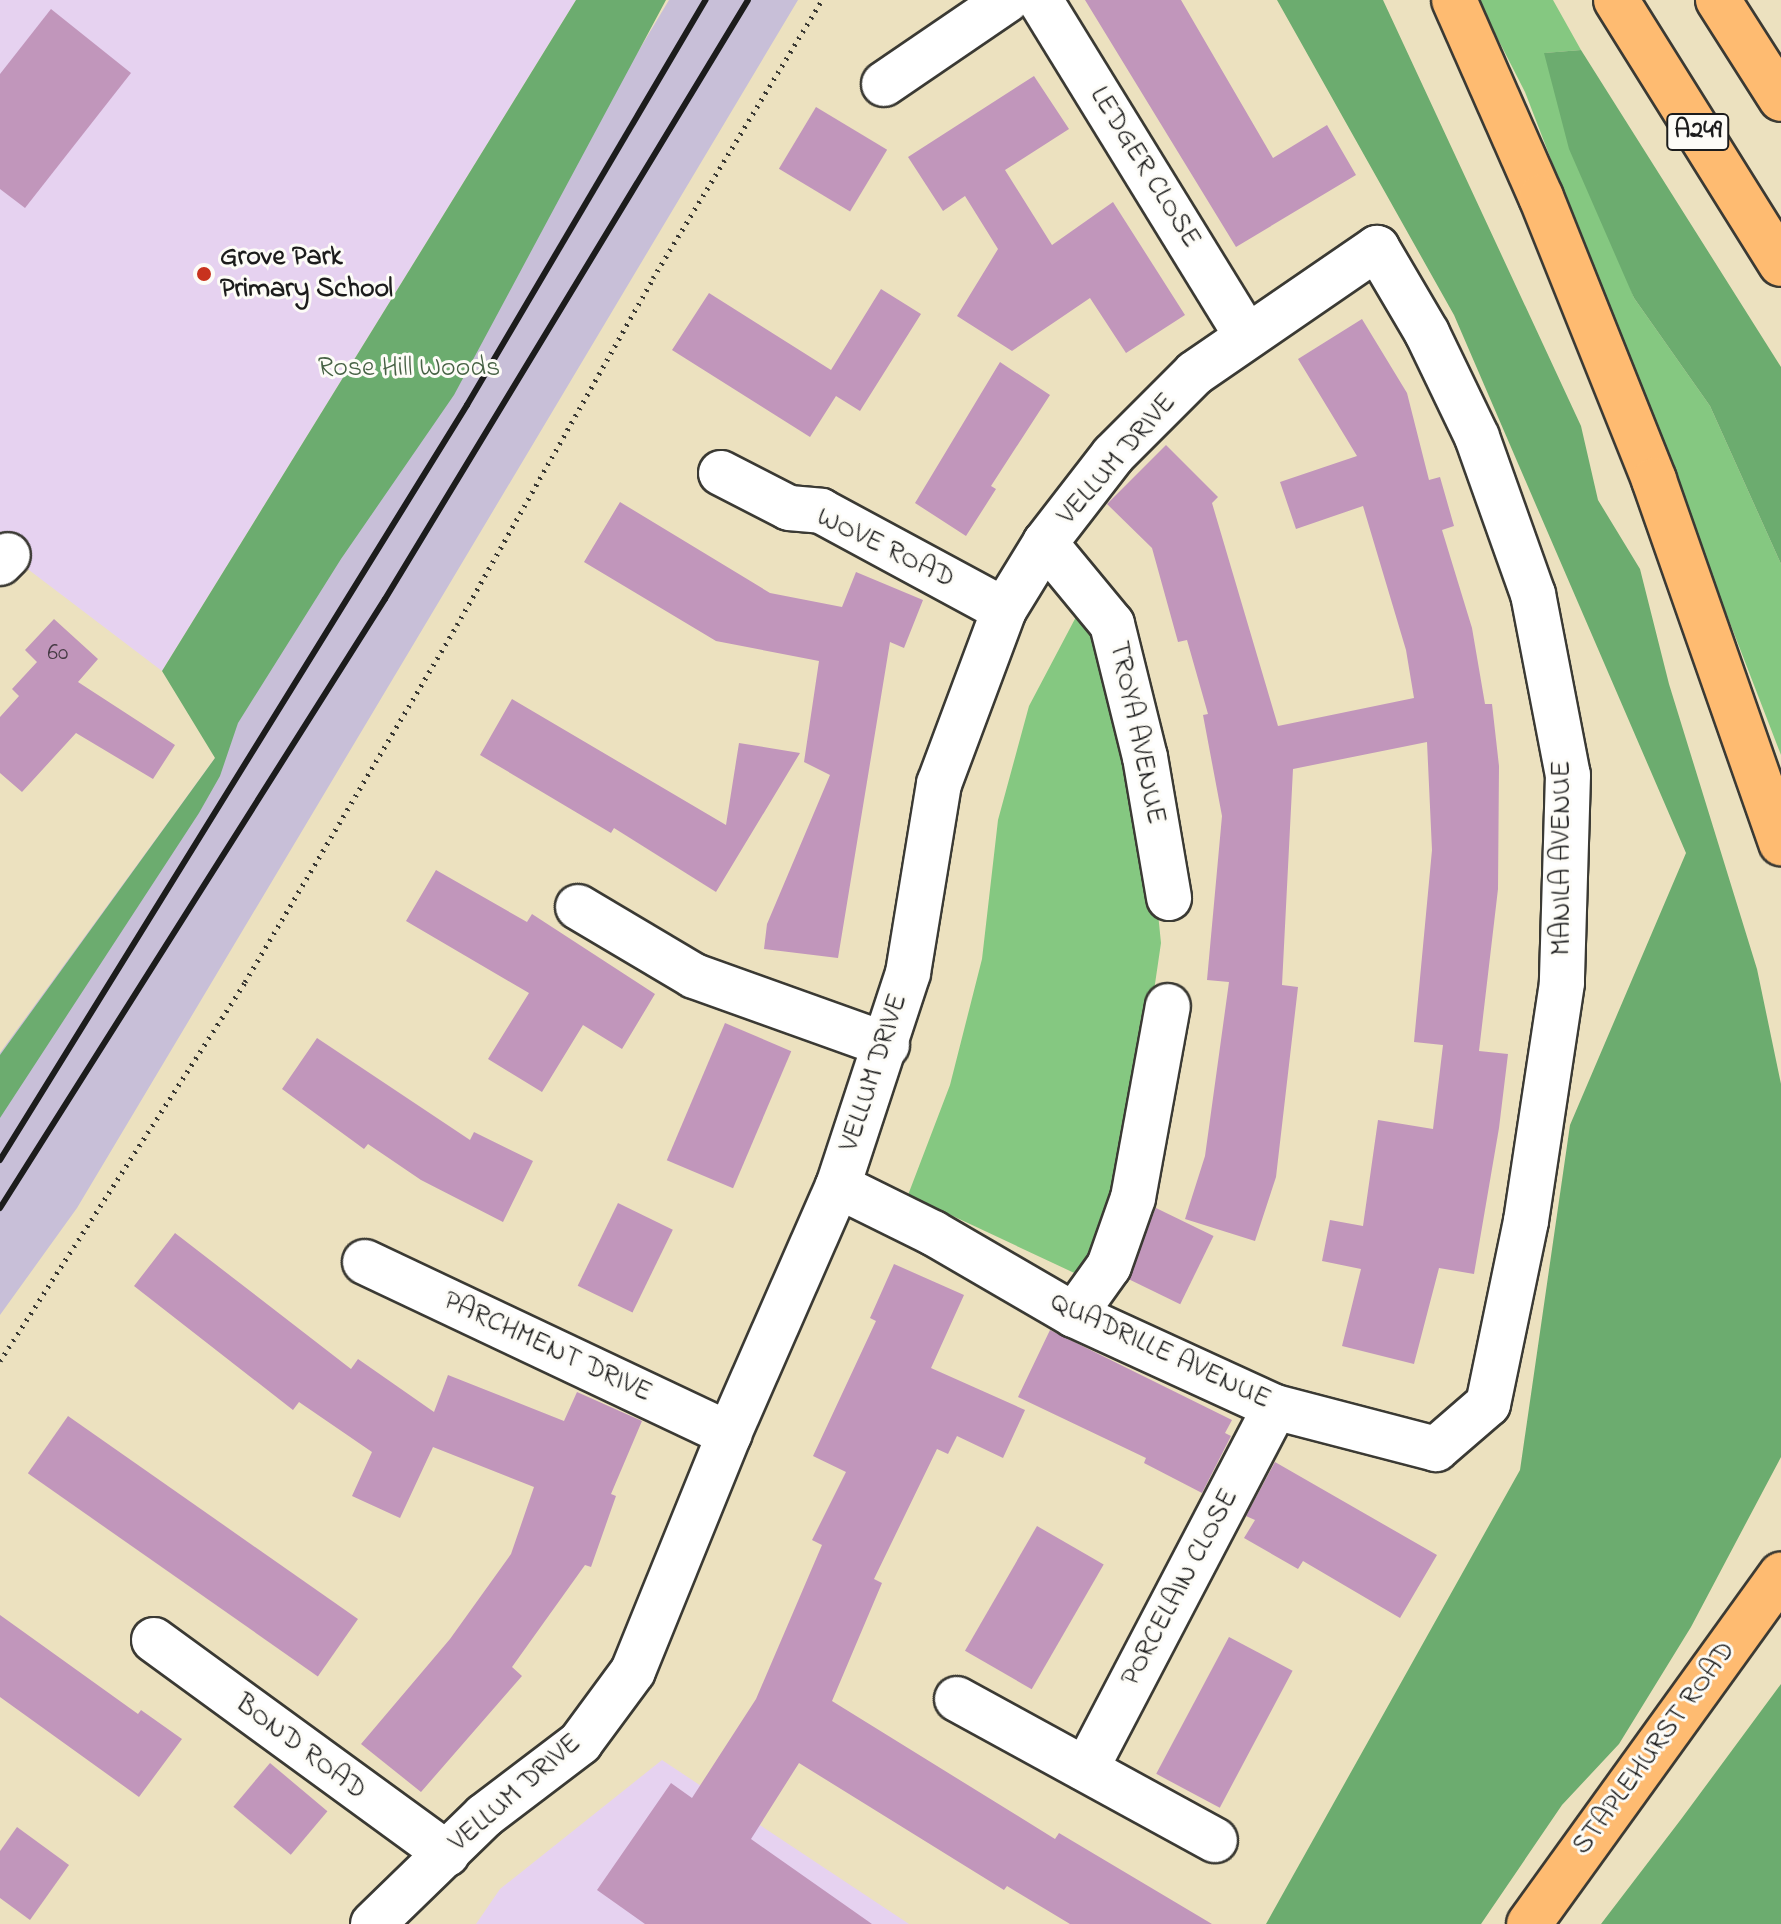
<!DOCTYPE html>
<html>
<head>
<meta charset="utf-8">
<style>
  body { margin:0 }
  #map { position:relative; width:1781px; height:1924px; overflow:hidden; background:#ece1bf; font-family:"Indie Flower",sans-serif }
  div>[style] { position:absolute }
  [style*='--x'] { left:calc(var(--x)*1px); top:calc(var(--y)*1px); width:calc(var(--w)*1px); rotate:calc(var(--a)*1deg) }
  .built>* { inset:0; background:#e6d2f0 }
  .industrial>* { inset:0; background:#c8bfd8 }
  .green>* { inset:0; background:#85c881 }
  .forest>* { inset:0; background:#6cac6f }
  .building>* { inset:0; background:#c196bb; transform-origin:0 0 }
  .path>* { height:5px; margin-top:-2.5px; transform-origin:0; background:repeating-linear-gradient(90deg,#3b3a34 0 2px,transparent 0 8px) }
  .roads { filter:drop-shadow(2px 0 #3b3a34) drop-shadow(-2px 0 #3b3a34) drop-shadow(0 2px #3b3a34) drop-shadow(0 -2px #3b3a34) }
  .minor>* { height:44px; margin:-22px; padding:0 22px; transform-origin:22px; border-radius:22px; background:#fff }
  .major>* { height:44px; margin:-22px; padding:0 22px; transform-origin:22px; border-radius:22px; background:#febb71 }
  .highway>* { height:44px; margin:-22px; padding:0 22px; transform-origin:22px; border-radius:22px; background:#febb71 }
  .rail>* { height:6px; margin:-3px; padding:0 3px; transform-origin:3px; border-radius:3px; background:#1c1c1c }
  .dots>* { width:22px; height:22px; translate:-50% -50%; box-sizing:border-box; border:4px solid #fdfcf7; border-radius:50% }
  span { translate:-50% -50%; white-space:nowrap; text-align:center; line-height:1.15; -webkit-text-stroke:6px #fdfcf7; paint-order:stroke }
  .number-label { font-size:24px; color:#453a44 }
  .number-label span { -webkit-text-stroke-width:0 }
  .shield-label span { padding:2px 6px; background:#fdfcf7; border:2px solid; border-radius:6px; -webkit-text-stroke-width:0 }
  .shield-label { font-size:26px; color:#1c1c1c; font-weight:700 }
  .street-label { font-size:28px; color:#1c1c1c }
  .poi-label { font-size:28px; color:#1c1c1c; font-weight:700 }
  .left { translate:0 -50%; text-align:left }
  .park-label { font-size:28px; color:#466144 }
</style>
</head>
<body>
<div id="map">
  <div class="built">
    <div style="clip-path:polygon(0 0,576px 0,162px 671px,0 548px)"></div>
    <div style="clip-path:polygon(662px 1760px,909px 1924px,476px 1924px,500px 1889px)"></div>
  </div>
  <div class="industrial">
    <div style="clip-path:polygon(669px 0,798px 0,77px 1208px,0 1315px,0 1053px,215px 758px)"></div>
  </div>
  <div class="green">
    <div style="clip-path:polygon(1478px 0,1553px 0,1581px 50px,1545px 53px,1634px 298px,1710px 406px,1781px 564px,1781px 755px,1525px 92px)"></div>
    <div style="clip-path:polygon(1077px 615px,1106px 637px,1153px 864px,1161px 943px,1129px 1161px,1085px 1278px,908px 1195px,950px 1085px,982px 959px,998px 820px,1029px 706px)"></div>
  </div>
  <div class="forest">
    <div style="clip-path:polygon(576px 0,666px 0,454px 395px,341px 559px,238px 723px,220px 776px,199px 813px,0 1118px,0 1055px,215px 758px,162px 671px)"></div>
    <div style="clip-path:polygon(1277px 0,1383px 0,1581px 426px,1598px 500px,1640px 569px,1669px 684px,1757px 969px,1781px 1084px,1781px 1457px,1691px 1627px,1619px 1744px,1562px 1805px,1481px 1924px,1266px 1924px,1520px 1470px,1570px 1125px,1686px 853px,1454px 315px)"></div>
    <div style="clip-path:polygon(1581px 50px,1781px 367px,1781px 564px,1710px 406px,1634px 298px,1569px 149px,1544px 53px)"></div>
    <div style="clip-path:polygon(1781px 1684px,1781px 1924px,1601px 1924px,1682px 1818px)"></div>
  </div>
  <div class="building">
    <div style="clip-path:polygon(1085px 0,1181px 0,1273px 158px,1327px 125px,1356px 175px,1236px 247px)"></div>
    <div style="clip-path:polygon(51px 9px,131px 73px,25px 208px,0 189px,0 74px)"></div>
    <div style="clip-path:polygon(1034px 76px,1069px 129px,1005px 170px,1052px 245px,1113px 202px,1185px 315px,1126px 353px,1090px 298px,1012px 351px,957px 316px,998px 249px,965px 196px,943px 211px,908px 157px)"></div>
    <div style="left:816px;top:107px;width:83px;height:72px;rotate:31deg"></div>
    <div style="clip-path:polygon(881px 289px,921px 314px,860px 411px,836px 396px,810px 437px,672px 350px,709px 293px,831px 370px)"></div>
    <div style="clip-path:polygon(1362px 319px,1407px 393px,1429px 480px,1440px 477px,1454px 526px,1442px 530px,1472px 628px,1485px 704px,1492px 704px,1499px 766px,1498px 889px,1479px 1051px,1508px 1054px,1499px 1128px,1474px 1274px,1439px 1268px,1414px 1364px,1342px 1346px,1361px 1269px,1322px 1261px,1330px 1220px,1363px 1226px,1378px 1120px,1433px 1129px,1443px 1045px,1414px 1042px,1432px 850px,1427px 742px,1293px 769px,1282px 985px,1298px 987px,1276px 1177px,1255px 1241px,1185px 1219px,1205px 1156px,1229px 982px,1207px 980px,1222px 816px,1203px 715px,1208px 714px,1187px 640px,1178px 642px,1152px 548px,1107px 504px,1166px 445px,1218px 497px,1212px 503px,1278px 726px,1414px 698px,1406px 650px,1363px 506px,1296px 529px,1280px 482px,1357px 456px,1298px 359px)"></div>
    <div style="clip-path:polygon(1000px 362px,1050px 395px,991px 486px,996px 489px,966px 536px,915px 503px)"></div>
    <div style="clip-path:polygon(620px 502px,770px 593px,842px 607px,856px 572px,923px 600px,904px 648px,890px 642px,838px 958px,764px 949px,767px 924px,830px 775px,804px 762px,819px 661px,716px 641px,584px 562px)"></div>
    <div style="clip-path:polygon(54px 619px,98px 659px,78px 682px,175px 745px,153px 779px,76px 733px,22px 792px,0 773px,0 717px,19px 696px,12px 689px,37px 662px,25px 650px)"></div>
    <div style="clip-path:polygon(512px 699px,726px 825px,739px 743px,800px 753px,716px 892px,614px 828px,611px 833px,480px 755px)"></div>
    <div style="clip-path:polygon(436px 870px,527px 922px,532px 914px,655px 994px,622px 1049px,583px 1025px,542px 1092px,488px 1059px,529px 993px,406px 921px)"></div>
    <div style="left:725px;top:1023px;width:72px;height:149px;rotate:23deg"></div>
    <div style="clip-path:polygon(317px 1038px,470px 1140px,474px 1132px,533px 1161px,503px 1222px,421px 1180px,368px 1144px,364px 1149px,282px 1089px)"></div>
    <div style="left:618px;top:1203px;width:61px;height:92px;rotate:26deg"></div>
    <div style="left:1156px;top:1208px;width:64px;height:76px;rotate:26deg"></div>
    <div style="clip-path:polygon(175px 1233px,351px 1369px,358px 1359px,434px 1412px,448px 1375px,564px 1421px,577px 1392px,642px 1421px,611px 1494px,616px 1496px,591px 1567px,585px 1565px,512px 1667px,522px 1676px,421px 1792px,361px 1744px,450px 1639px,511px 1554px,534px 1487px,433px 1447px,400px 1518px,352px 1496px,372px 1452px,299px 1402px,293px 1410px,134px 1286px)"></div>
    <div style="clip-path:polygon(894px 1264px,964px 1295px,931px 1368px,1025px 1410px,1003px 1458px,957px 1436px,948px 1454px,937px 1449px,874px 1579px,882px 1583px,832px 1701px,1055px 1839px,1059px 1833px,1212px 1924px,1070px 1924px,1007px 1886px,1004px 1890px,799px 1763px,751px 1839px,872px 1924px,645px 1924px,597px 1890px,671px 1783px,692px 1798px,756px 1699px,822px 1545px,812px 1540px,846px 1472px,813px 1456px,876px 1321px,870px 1318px)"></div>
    <div style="clip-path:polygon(1050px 1330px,1232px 1420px,1225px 1433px,1231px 1436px,1202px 1493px,1144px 1463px,1146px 1458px,1018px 1397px)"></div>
    <div style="left:68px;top:1416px;width:354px;height:70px;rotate:35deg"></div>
    <div style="clip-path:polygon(1275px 1462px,1437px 1555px,1400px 1618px,1303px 1561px,1298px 1569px,1244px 1538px,1255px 1520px,1246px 1516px)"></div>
    <div style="left:1037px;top:1526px;width:77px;height:144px;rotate:30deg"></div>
    <div style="clip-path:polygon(0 1615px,138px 1714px,141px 1710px,182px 1739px,139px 1797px,0 1697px)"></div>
    <div style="left:1229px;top:1637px;width:72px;height:155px;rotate:28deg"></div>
    <div style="left:270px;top:1763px;width:75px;height:57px;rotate:40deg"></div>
    <div style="clip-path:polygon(17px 1827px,69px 1865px,30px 1920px,0 1898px,0 1851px)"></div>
  </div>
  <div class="path">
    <div style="--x:0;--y:1361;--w:451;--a:-57.1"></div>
    <div style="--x:245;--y:982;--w:415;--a:-59.3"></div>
    <div style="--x:457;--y:625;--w:399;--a:-60.5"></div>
    <div style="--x:653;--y:278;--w:325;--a:-58.7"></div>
  </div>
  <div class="roads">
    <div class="minor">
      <div style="--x:1040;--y:0;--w:395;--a:58.4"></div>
      <div style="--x:884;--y:84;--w:149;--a:-34.3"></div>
      <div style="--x:721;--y:473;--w:76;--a:27.2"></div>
      <div style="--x:789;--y:508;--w:32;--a:5"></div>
      <div style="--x:821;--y:511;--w:208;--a:28.4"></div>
      <div style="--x:1045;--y:543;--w:105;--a:50.4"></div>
      <div style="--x:1112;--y:624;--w:137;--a:76.1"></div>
      <div style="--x:1145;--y:757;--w:143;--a:80.3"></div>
      <div style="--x:0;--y:563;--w:11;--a:-45"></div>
      <div style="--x:578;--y:907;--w:135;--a:30.7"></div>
      <div style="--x:694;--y:976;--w:205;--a:19.7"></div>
      <div style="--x:365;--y:1262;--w:403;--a:25.3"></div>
      <div style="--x:1074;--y:1315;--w:60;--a:-54.5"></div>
      <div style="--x:1109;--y:1266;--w:72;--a:-70.6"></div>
      <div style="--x:1133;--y:1198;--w:195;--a:-79.7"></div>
      <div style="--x:154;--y:1640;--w:363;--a:36.1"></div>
      <div style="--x:957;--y:1699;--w:294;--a:28.7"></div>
      <div style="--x:1086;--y:1769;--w:408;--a:-62.4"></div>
      <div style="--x:373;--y:1924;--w:155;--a:-44.2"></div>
      <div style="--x:484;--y:1816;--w:121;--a:-37.2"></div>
      <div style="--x:580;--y:1743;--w:89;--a:-53.6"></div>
      <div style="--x:633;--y:1671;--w:256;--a:-67.9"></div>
      <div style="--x:729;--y:1434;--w:271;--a:-66.3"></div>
      <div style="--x:838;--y:1186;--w:224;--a:-71.8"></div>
      <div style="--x:908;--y:973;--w:192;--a:-80.7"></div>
      <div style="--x:939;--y:784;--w:186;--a:-69.5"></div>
      <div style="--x:1004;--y:610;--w:79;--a:-58.5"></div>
      <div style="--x:1045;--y:543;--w:111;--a:-52.3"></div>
      <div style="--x:1113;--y:455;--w:116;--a:-45"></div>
      <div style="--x:1195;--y:373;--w:221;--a:-34.5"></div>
      <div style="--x:1377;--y:248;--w:99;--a:59.5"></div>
      <div style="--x:1427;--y:333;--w:115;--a:64.3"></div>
      <div style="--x:1477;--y:437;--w:167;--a:70.4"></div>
      <div style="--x:1533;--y:594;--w:184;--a:79.1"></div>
      <div style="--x:1568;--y:775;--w:208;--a:91.7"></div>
      <div style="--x:1562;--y:983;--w:241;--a:98.6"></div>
      <div style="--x:1526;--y:1221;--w:187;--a:101.7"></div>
      <div style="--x:1488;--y:1404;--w:69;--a:139.1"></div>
      <div style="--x:1436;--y:1449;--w:166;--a:-165.4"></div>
      <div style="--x:1275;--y:1407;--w:221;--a:-155.4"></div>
      <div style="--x:1074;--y:1315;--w:163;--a:-149.8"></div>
      <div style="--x:933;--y:1233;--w:106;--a:-153.7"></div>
    </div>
    <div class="major">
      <div style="--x:1529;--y:1924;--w:431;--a:-54.2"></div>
    </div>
    <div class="highway">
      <div style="--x:1454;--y:0;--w:215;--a:66.2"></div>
      <div style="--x:1541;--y:197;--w:305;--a:68.2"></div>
      <div style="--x:1654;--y:480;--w:385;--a:70.7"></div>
      <div style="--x:1616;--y:0;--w:311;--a:58"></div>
      <div style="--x:1718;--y:0;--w:117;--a:57.5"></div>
    </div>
  </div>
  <div class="rail">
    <div style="--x:0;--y:1160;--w:888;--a:-58.26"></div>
    <div style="--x:467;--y:405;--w:470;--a:-59.5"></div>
    <div style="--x:0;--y:1208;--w:720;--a:-57.7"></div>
    <div style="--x:385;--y:599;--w:700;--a:-58.78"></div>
  </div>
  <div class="dots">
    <div style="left:204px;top:274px;background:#c8321e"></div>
  </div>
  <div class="number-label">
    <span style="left:58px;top:654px">60</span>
  </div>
  <div class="shield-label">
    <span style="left:1698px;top:132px">A249</span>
  </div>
  <div class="street-label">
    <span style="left:1144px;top:168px;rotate:58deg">LEDGER CLOSE</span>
    <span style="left:1118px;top:460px;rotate:-49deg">VELLUM DRIVE</span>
    <span style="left:885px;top:549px;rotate:26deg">WOVE ROAD</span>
    <span style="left:1136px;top:733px;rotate:78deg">TROYA AVENUE</span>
    <span style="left:1563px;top:858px;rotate:-90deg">MANILA AVENUE</span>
    <span style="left:875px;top:1073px;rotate:-72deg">VELLUM DRIVE</span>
    <span style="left:547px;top:1348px;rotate:25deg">PARCHMENT DRIVE</span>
    <span style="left:1160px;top:1352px;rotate:25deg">QUADRILLE AVENUE</span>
    <span style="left:1181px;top:1588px;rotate:-62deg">PORCELAIN CLOSE</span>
    <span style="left:300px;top:1748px;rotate:37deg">BOND ROAD</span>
    <span style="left:1655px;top:1749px;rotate:-54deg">STAPLEHURST ROAD</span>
    <span style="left:516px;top:1794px;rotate:-41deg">VELLUM DRIVE</span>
  </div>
  <div class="poi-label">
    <span class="left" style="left:220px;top:274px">Grove Park<br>Primary School</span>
  </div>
  <div class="park-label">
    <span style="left:409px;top:369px">Rose Hill Woods</span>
  </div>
</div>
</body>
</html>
